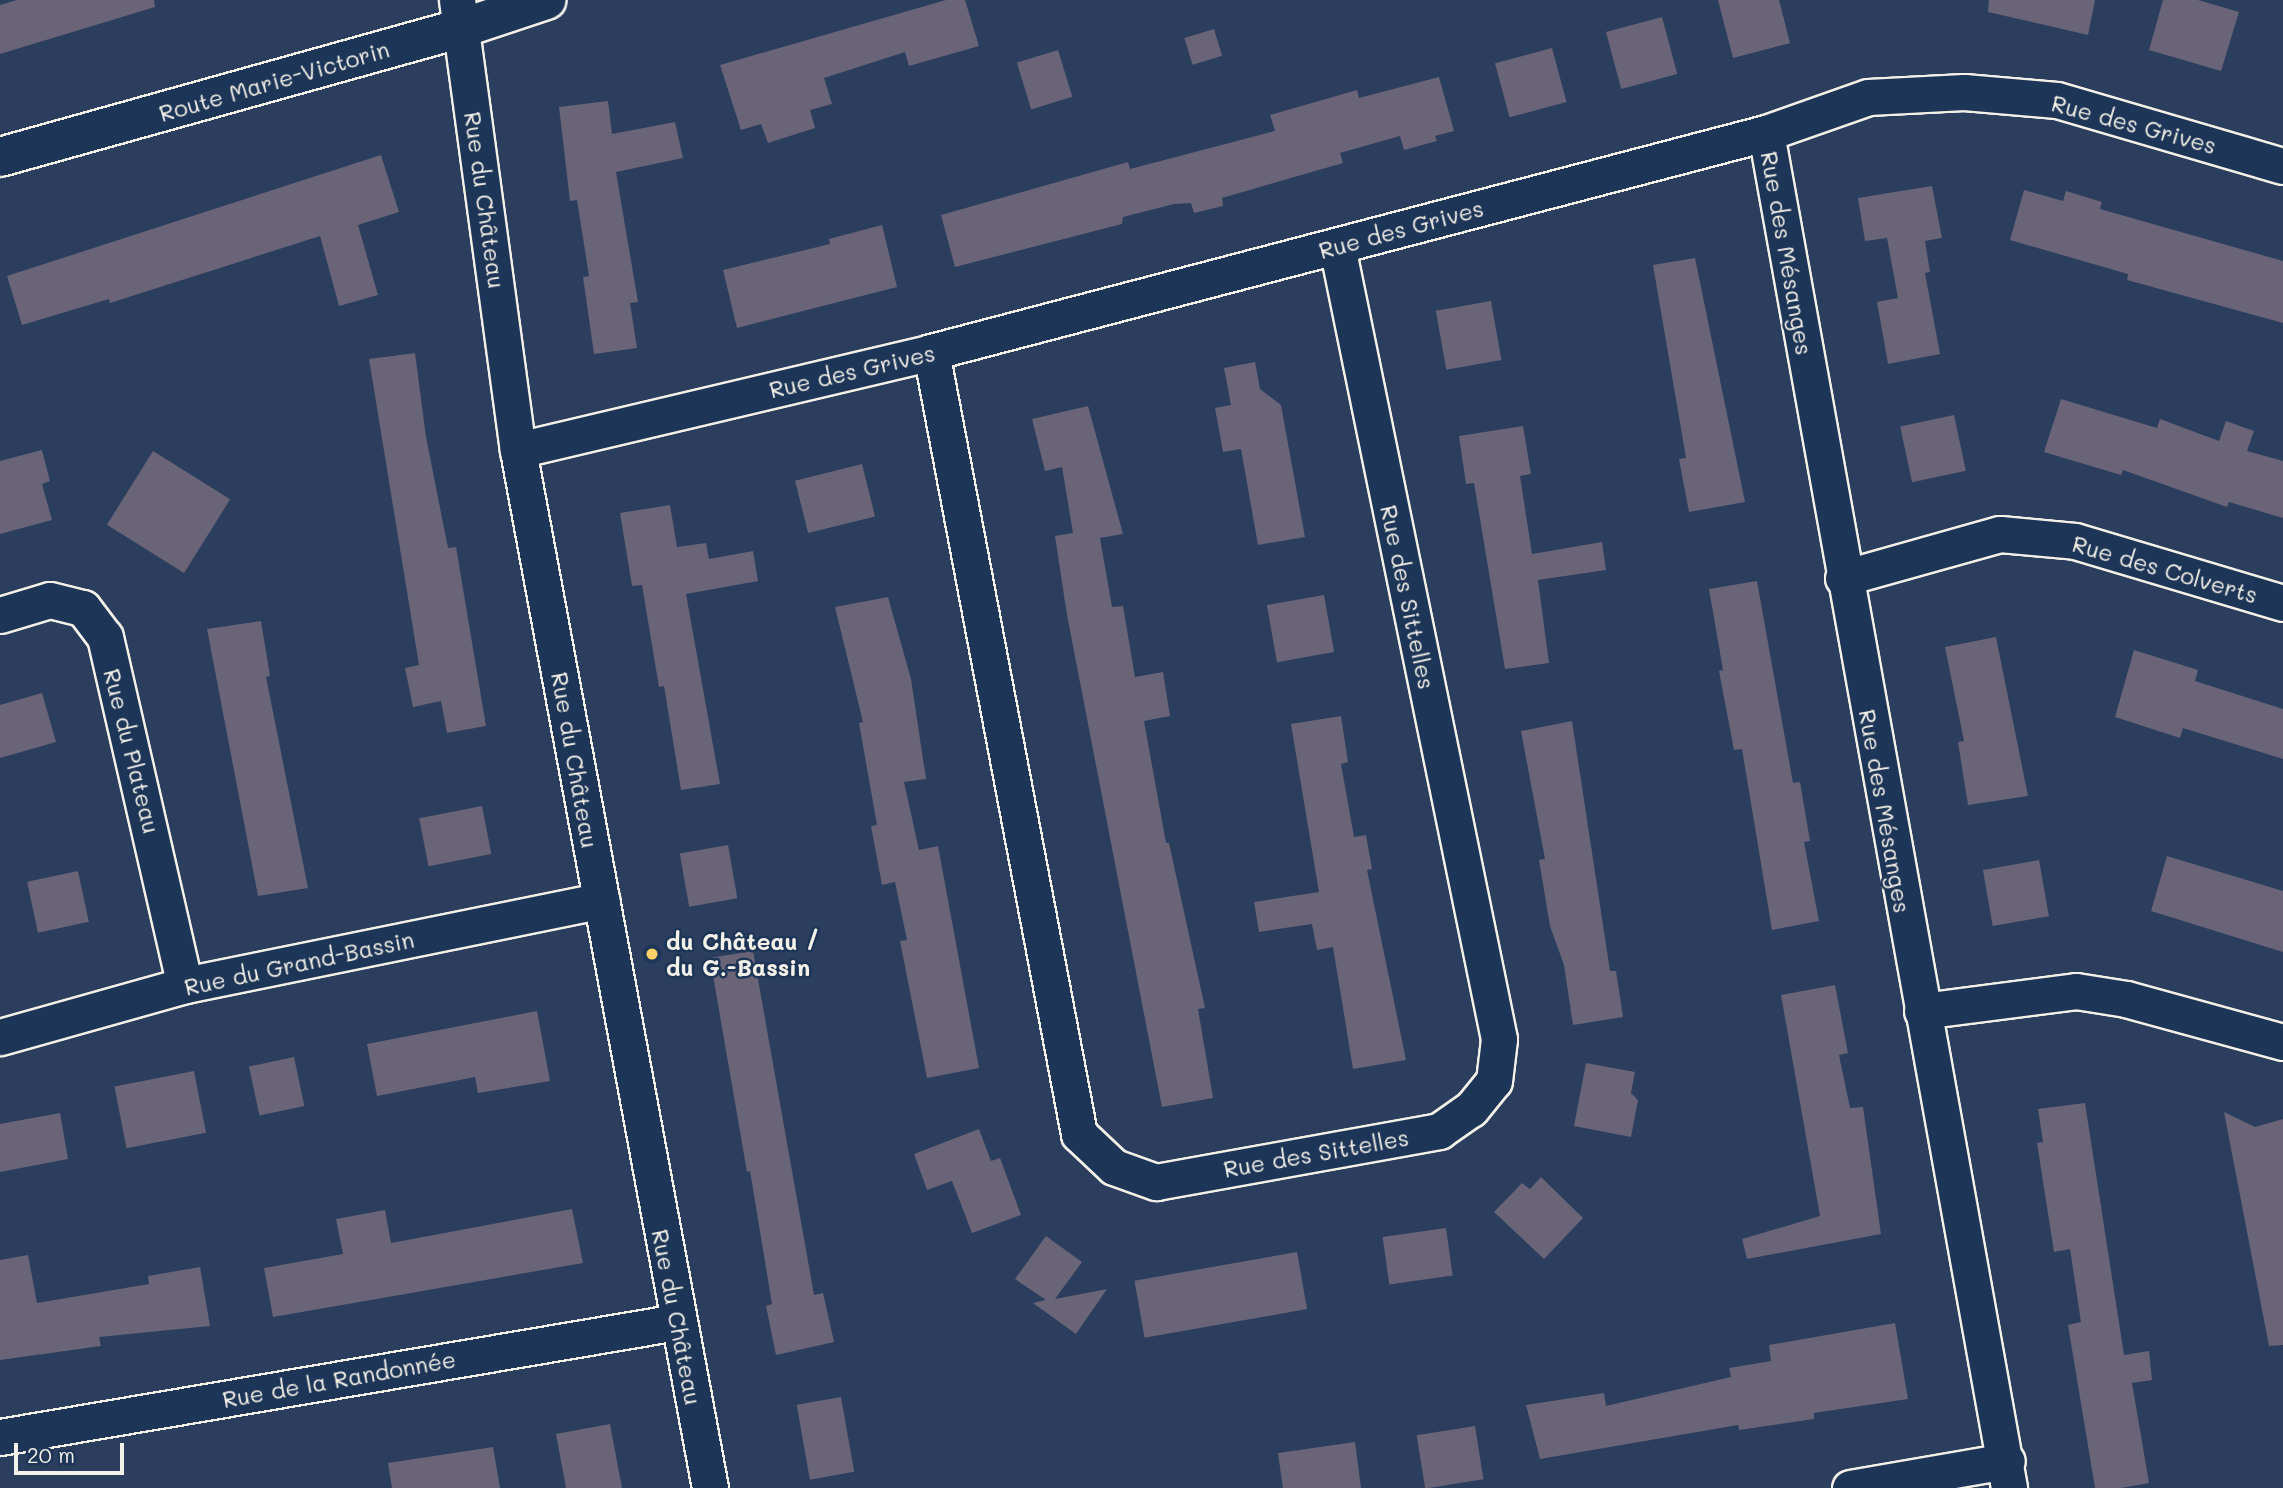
<!DOCTYPE html>
<html>
<head>
<meta charset="utf-8">
<style>
  body { margin:0 }
  #map { position:relative; width:2283px; height:1488px; overflow:hidden; background:#2c3e5d; font-family:Mali,sans-serif }
  div>[style] { position:absolute }
  [style*='--x'] { left:calc(var(--x)*1px); top:calc(var(--y)*1px); width:calc(var(--w)*1px); rotate:calc(var(--a)*1deg) }
  .building>* { inset:0; background:#696477; transform-origin:0 0 }
  .roads { filter:drop-shadow(2px 0 #f4f1e8) drop-shadow(-2px 0 #f4f1e8) drop-shadow(0 2px #f4f1e8) drop-shadow(0 -2px #f4f1e8) }
  .street>* { height:35px; margin:-17.5px; padding:0 17.5px; transform-origin:17.5px; border-radius:17.5px; background:#1d3557 }
  .primary>* { height:38px; margin:-19px; padding:0 19px; transform-origin:19px; border-radius:19px; background:#1d3557 }
  .dots>* { width:19px; height:19px; translate:-50% -50%; box-sizing:border-box; border:4px solid #1d3557; border-radius:50% }
  span { translate:-50% -50%; white-space:nowrap; text-align:center; line-height:1.15; -webkit-text-stroke:5px #1d3557; paint-order:stroke }
  .street-label { font-size:23px; color:#f4f1e8 }
  .poi-label { font-size:23px; color:#f4f1e8; font-weight:700 }
  .left { translate:0 -50%; text-align:left }
  .scale { position:absolute; left:14px; top:1443px; width:110px; height:32px; box-sizing:border-box; border:4px solid #f4f1e8; border-top:0; padding-left:9px; font-size:21px; line-height:24px; white-space:nowrap; color:#f4f1e8; -webkit-text-stroke:5px #1d3557; paint-order:stroke }
</style>
</head>
<body>
<div id="map">
  <div class="building">
    <div style="clip-path:polygon(17px 0,154px 0,155px 7px,0 54px,0 5px)"></div>
    <div style="clip-path:polygon(946px 0,965px 0,979px 46px,909px 66px,905px 52px,824px 78px,832px 104px,810px 110px,815px 128px,768px 143px,761px 124px,741px 130px,720px 65px)"></div>
    <div style="clip-path:polygon(1718px 0,1779px 0,1790px 43px,1733px 58px)"></div>
    <div style="clip-path:polygon(1989px 0,2095px 0,2088px 35px,1988px 12px)"></div>
    <div style="clip-path:polygon(2163px 0,2198px 0,2239px 12px,2221px 71px,2149px 50px)"></div>
    <div style="left:1662px;top:17px;width:59px;height:58px;rotate:75deg"></div>
    <div style="left:1214px;top:29px;width:28px;height:31px;rotate:73deg"></div>
    <div style="left:1552px;top:48px;width:56px;height:59px;rotate:75deg"></div>
    <div style="left:1058px;top:50px;width:49px;height:43px;rotate:73deg"></div>
    <div style="clip-path:polygon(1439px 77px,1454px 131px,1435px 136px,1437px 141px,1404px 150px,1400px 136px,1340px 153px,1343px 163px,1222px 198px,1223px 206px,1194px 213px,1191px 203px,1174px 204px,1123px 217px,1122px 224px,955px 267px,941px 215px,1128px 162px,1130px 169px,1275px 131px,1270px 115px,1357px 90px,1359px 98px)"></div>
    <div style="clip-path:polygon(608px 101px,612px 134px,675px 122px,683px 158px,616px 172px,638px 302px,630px 303px,637px 348px,594px 354px,583px 277px,589px 276px,577px 200px,570px 201px,559px 107px)"></div>
    <div style="clip-path:polygon(381px 155px,399px 212px,358px 225px,378px 295px,339px 306px,320px 236px,110px 303px,109px 299px,22px 325px,7px 276px)"></div>
    <div style="clip-path:polygon(1932px 186px,1942px 238px,1925px 241px,1930px 272px,1925px 273px,1940px 354px,1888px 364px,1877px 302px,1898px 298px,1887px 238px,1865px 241px,1858px 198px)"></div>
    <div style="clip-path:polygon(2024px 190px,2063px 201px,2066px 191px,2102px 202px,2100px 209px,2283px 261px,2283px 323px,2127px 280px,2128px 274px,2010px 240px)"></div>
    <div style="clip-path:polygon(882px 225px,897px 287px,737px 328px,723px 270px,830px 244px,829px 239px)"></div>
    <div style="clip-path:polygon(1695px 258px,1745px 502px,1689px 512px,1679px 459px,1686px 458px,1653px 265px)"></div>
    <div style="left:1491px;top:301px;width:60px;height:56px;rotate:80deg"></div>
    <div style="clip-path:polygon(415px 353px,426px 437px,448px 548px,456px 547px,486px 726px,447px 733px,441px 701px,413px 707px,405px 668px,419px 665px,369px 359px)"></div>
    <div style="clip-path:polygon(1255px 362px,1260px 389px,1281px 405px,1305px 537px,1258px 545px,1241px 449px,1223px 452px,1215px 408px,1231px 405px,1224px 368px)"></div>
    <div style="clip-path:polygon(2061px 399px,2157px 428px,2160px 419px,2219px 441px,2226px 421px,2254px 431px,2247px 451px,2283px 461px,2283px 518px,2229px 502px,2227px 507px,2123px 470px,2121px 475px,2044px 452px)"></div>
    <div style="clip-path:polygon(1088px 406px,1123px 534px,1100px 538px,1112px 607px,1123px 606px,1135px 677px,1163px 672px,1170px 716px,1144px 721px,1166px 843px,1169px 843px,1205px 1008px,1198px 1009px,1213px 1098px,1162px 1107px,1067px 615px,1055px 536px,1073px 533px,1062px 467px,1045px 471px,1032px 419px)"></div>
    <div style="left:1954px;top:415px;width:57px;height:55px;rotate:78deg"></div>
    <div style="clip-path:polygon(1523px 426px,1531px 474px,1520px 476px,1532px 554px,1602px 542px,1606px 570px,1538px 580px,1549px 663px,1505px 669px,1474px 483px,1466px 484px,1459px 436px)"></div>
    <div style="clip-path:polygon(42px 450px,50px 481px,42px 484px,52px 520px,0 534px,0 461px)"></div>
    <div style="left:153px;top:451px;width:91px;height:87px;rotate:32deg"></div>
    <div style="left:862px;top:464px;width:54px;height:69px;rotate:76deg"></div>
    <div style="clip-path:polygon(670px 505px,677px 547px,706px 543px,709px 559px,753px 551px,758px 581px,686px 594px,720px 784px,681px 790px,664px 686px,659px 687px,642px 585px,632px 586px,620px 513px)"></div>
    <div style="clip-path:polygon(1757px 581px,1793px 783px,1800px 782px,1810px 841px,1804px 842px,1819px 921px,1772px 930px,1742px 749px,1734px 750px,1719px 671px,1723px 670px,1709px 589px)"></div>
    <div style="left:1324px;top:595px;width:58px;height:58px;rotate:80deg"></div>
    <div style="clip-path:polygon(888px 597px,911px 679px,926px 779px,904px 782px,919px 850px,938px 846px,979px 1068px,927px 1078px,900px 941px,907px 940px,895px 882px,882px 885px,871px 826px,877px 825px,859px 723px,863px 722px,835px 607px)"></div>
    <div style="clip-path:polygon(261px 621px,270px 676px,266px 677px,308px 888px,258px 896px,207px 629px)"></div>
    <div style="clip-path:polygon(1996px 637px,2028px 796px,1968px 805px,1958px 742px,1964px 741px,1945px 647px)"></div>
    <div style="clip-path:polygon(2134px 650px,2198px 670px,2195px 681px,2283px 709px,2283px 759px,2183px 728px,2180px 738px,2115px 717px)"></div>
    <div style="clip-path:polygon(42px 693px,56px 742px,0 758px,0 705px)"></div>
    <div style="clip-path:polygon(1341px 716px,1348px 762px,1341px 764px,1354px 837px,1366px 835px,1372px 869px,1367px 870px,1406px 1060px,1353px 1069px,1333px 947px,1317px 950px,1312px 924px,1259px 932px,1254px 902px,1319px 892px,1291px 724px)"></div>
    <div style="clip-path:polygon(1572px 721px,1610px 971px,1616px 971px,1623px 1017px,1573px 1025px,1564px 965px,1550px 926px,1539px 860px,1545px 859px,1521px 731px)"></div>
    <div style="left:482px;top:806px;width:49px;height:64px;rotate:79deg"></div>
    <div style="left:728px;top:845px;width:54px;height:49px;rotate:80deg"></div>
    <div style="clip-path:polygon(2167px 856px,2283px 891px,2283px 952px,2151px 911px)"></div>
    <div style="left:2039px;top:860px;width:57px;height:57px;rotate:80deg"></div>
    <div style="left:78px;top:871px;width:52px;height:52px;rotate:78deg"></div>
    <div style="clip-path:polygon(753px 951px,814px 1295px,823px 1293px,834px 1342px,776px 1355px,766px 1306px,772px 1304px,750px 1171px,747px 1172px,710px 958px)"></div>
    <div style="clip-path:polygon(1835px 985px,1848px 1053px,1839px 1055px,1850px 1108px,1863px 1107px,1881px 1234px,1747px 1259px,1742px 1239px,1820px 1216px,1781px 995px)"></div>
    <div style="clip-path:polygon(537px 1011px,550px 1081px,478px 1093px,475px 1077px,377px 1096px,367px 1044px)"></div>
    <div style="left:294px;top:1057px;width:50px;height:46px;rotate:78deg"></div>
    <div style="clip-path:polygon(1586px 1063px,1635px 1072px,1631px 1093px,1638px 1100px,1631px 1137px,1574px 1126px)"></div>
    <div style="left:194px;top:1071px;width:63px;height:81px;rotate:79deg"></div>
    <div style="clip-path:polygon(2085px 1103px,2124px 1355px,2149px 1351px,2152px 1380px,2132px 1383px,2149px 1483px,2121px 1488px,2095px 1488px,2068px 1325px,2081px 1322px,2070px 1249px,2054px 1252px,2037px 1143px,2043px 1142px,2038px 1109px)"></div>
    <div style="clip-path:polygon(2224px 1112px,2255px 1127px,2283px 1119px,2283px 1345px,2269px 1346px)"></div>
    <div style="clip-path:polygon(60px 1113px,68px 1159px,0 1172px,0 1124px)"></div>
    <div style="clip-path:polygon(979px 1129px,991px 1161px,1000px 1158px,1021px 1215px,972px 1233px,952px 1181px,927px 1190px,914px 1154px)"></div>
    <div style="clip-path:polygon(1541px 1177px,1583px 1218px,1544px 1259px,1494px 1212px,1522px 1183px,1530px 1189px)"></div>
    <div style="clip-path:polygon(572px 1209px,583px 1263px,273px 1317px,264px 1268px,343px 1254px,336px 1219px,385px 1210px,391px 1243px)"></div>
    <div style="left:1446px;top:1228px;width:48px;height:64px;rotate:82deg"></div>
    <div style="clip-path:polygon(1046px 1236px,1082px 1262px,1055px 1299px,1107px 1289px,1076px 1334px,1033px 1303px,1046px 1300px,1015px 1279px)"></div>
    <div style="left:1297px;top:1252px;width:58px;height:165px;rotate:80deg"></div>
    <div style="clip-path:polygon(28px 1255px,37px 1303px,149px 1284px,148px 1276px,200px 1267px,210px 1326px,99px 1337px,101px 1346px,0 1360px,0 1260px)"></div>
    <div style="clip-path:polygon(1895px 1323px,1908px 1399px,1814px 1413px,1814px 1419px,1739px 1430px,1738px 1425px,1540px 1459px,1526px 1405px,1604px 1393px,1606px 1406px,1731px 1377px,1729px 1368px,1771px 1361px,1769px 1345px)"></div>
    <div style="left:841px;top:1397px;width:76px;height:45px;rotate:80deg"></div>
    <div style="clip-path:polygon(610px 1424px,622px 1488px,566px 1488px,556px 1434px)"></div>
    <div style="left:1475px;top:1426px;width:54px;height:59px;rotate:81deg"></div>
    <div style="clip-path:polygon(1355px 1442px,1361px 1488px,1283px 1488px,1278px 1453px)"></div>
    <div style="clip-path:polygon(493px 1447px,500px 1488px,392px 1488px,388px 1463px)"></div>
  </div>
  <div class="roads">
    <div class="street">
      <div style="--x:457;--y:0;--w:454;--a:82.3"></div>
      <div style="--x:518;--y:450;--w:1056;--a:79.52"></div>
      <div style="--x:1766;--y:133;--w:1377;--a:79.83"></div>
      <div style="--x:931;--y:352;--w:796;--a:79.28"></div>
      <div style="--x:1079;--y:1134;--w:48;--a:43.3"></div>
      <div style="--x:1114;--y:1167;--w:45;--a:19.7"></div>
      <div style="--x:1156;--y:1182;--w:288;--a:-10.2"></div>
      <div style="--x:1439;--y:1131;--w:39;--a:-35"></div>
      <div style="--x:1471;--y:1109;--w:36;--a:-51"></div>
      <div style="--x:1494;--y:1081;--w:42;--a:-83.2"></div>
      <div style="--x:1499;--y:1039;--w:809;--a:-101.55"></div>
      <div style="--x:518;--y:450;--w:424;--a:-13.3"></div>
      <div style="--x:931;--y:352;--w:863;--a:-14.7"></div>
      <div style="--x:1766;--y:133;--w:108;--a:-19.4"></div>
      <div style="--x:1868;--y:97;--w:96;--a:-3"></div>
      <div style="--x:1964;--y:92;--w:93;--a:4.9"></div>
      <div style="--x:2057;--y:100;--w:235;--a:16.3"></div>
      <div style="--x:1843;--y:578;--w:163;--a:-15.7"></div>
      <div style="--x:2000;--y:534;--w:75;--a:5.3"></div>
      <div style="--x:2075;--y:541;--w:217;--a:16.6"></div>
      <div style="--x:0;--y:615;--w:52;--a:-16.7"></div>
      <div style="--x:50;--y:600;--w:34;--a:14"></div>
      <div style="--x:83;--y:608;--w:36;--a:53"></div>
      <div style="--x:105;--y:637;--w:357;--a:77.1"></div>
      <div style="--x:1922;--y:1011;--w:155;--a:-7.4"></div>
      <div style="--x:2076;--y:991;--w:51;--a:9.1"></div>
      <div style="--x:2126;--y:999;--w:163;--a:15.3"></div>
      <div style="--x:0;--y:1037;--w:192;--a:-15.7"></div>
      <div style="--x:185;--y:985;--w:425;--a:-11.5"></div>
      <div style="--x:0;--y:1437;--w:687;--a:-9.64"></div>
      <div style="--x:1850;--y:1488;--w:159;--a:-9.8"></div>
    </div>
    <div class="primary">
      <div style="--x:0;--y:157;--w:480;--a:-15.6"></div>
      <div style="--x:462;--y:28;--w:89;--a:-18.4"></div>
    </div>
  </div>
  <div class="dots">
    <div style="left:652px;top:954px;background:#ffd166"></div>
  </div>
  <div class="street-label">
    <span style="left:274px;top:81px;rotate:-16deg">Route Marie-Victorin</span>
    <span style="left:2134px;top:124px;rotate:15deg">Rue des Grives</span>
    <span style="left:485px;top:200px;rotate:82deg">Rue du Château</span>
    <span style="left:1401px;top:229px;rotate:-15deg">Rue des Grives</span>
    <span style="left:1787px;top:253px;rotate:80deg">Rue des Mésanges</span>
    <span style="left:852px;top:371px;rotate:-13deg">Rue des Grives</span>
    <span style="left:2165px;top:569px;rotate:16deg">Rue des Colverts</span>
    <span style="left:1408px;top:597px;rotate:78deg">Rue des Sittelles</span>
    <span style="left:132px;top:751px;rotate:76deg">Rue du Plateau</span>
    <span style="left:575px;top:760px;rotate:80deg">Rue du Château</span>
    <span style="left:1885px;top:811px;rotate:80deg">Rue des Mésanges</span>
    <span style="left:299px;top:963px;rotate:-12deg">Rue du Grand-Bassin</span>
    <span style="left:1316px;top:1153px;rotate:-10deg">Rue des Sittelles</span>
    <span style="left:677px;top:1317px;rotate:79deg">Rue du Château</span>
    <span style="left:339px;top:1379px;rotate:-10deg">Rue de la Randonnée</span>
  </div>
  <div class="poi-label">
    <span class="left" style="left:666px;top:954px">du Château /<br>du G.-Bassin</span>
  </div>
  <div class="scale">20 m</div>
</div>
</body>
</html>
